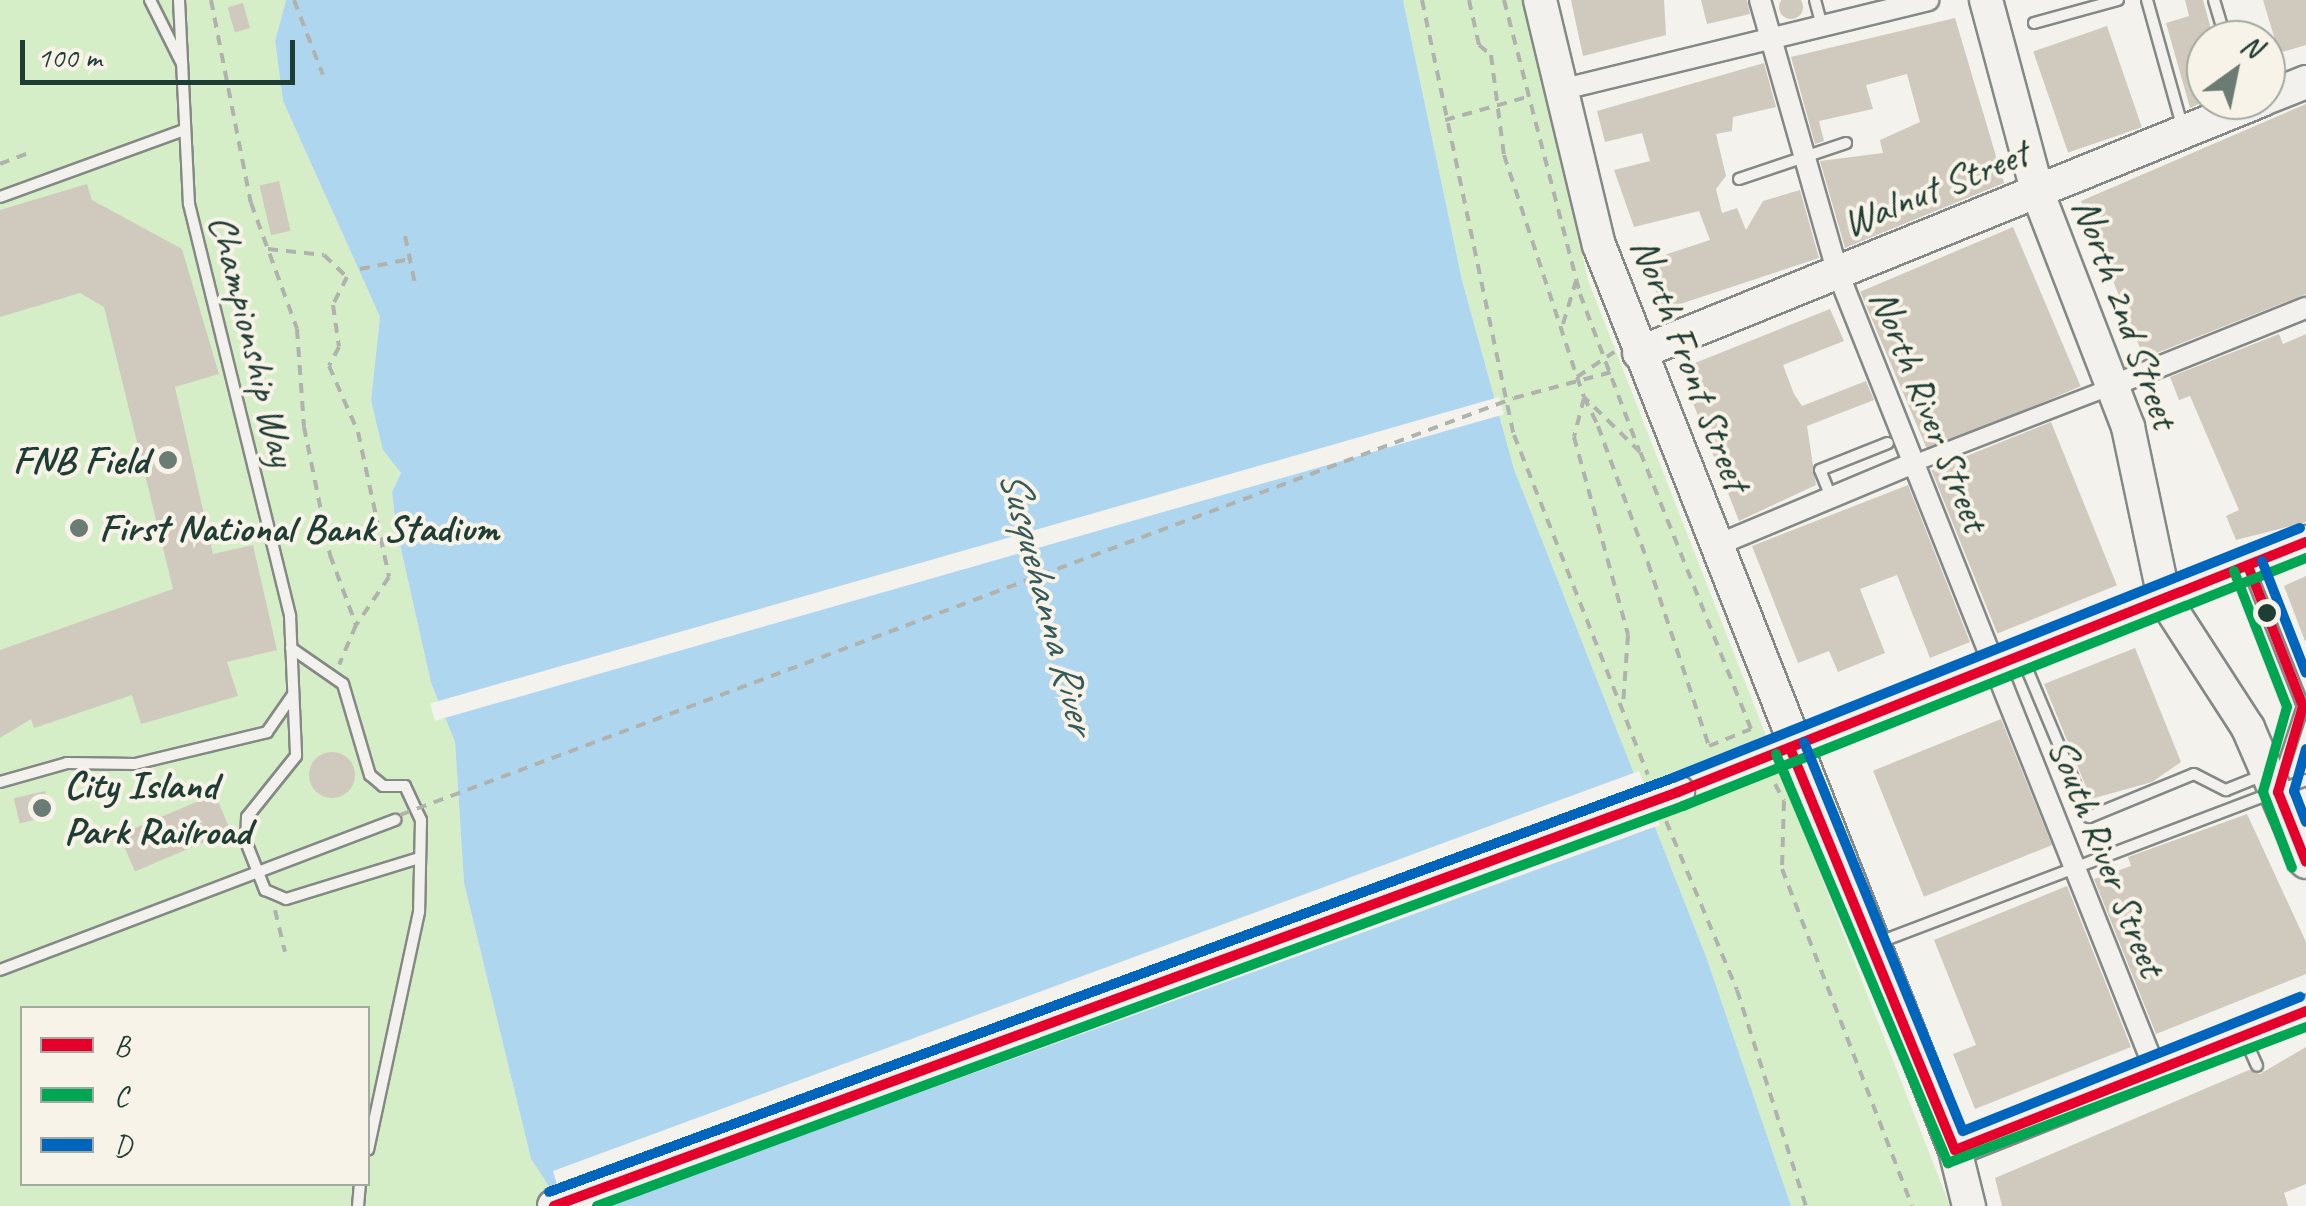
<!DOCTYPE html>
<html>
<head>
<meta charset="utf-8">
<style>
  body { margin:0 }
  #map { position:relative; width:2306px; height:1206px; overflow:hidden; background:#f4f2ec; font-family:Caveat,sans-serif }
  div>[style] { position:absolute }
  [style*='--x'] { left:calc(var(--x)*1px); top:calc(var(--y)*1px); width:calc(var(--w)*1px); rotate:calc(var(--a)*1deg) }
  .green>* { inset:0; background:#d6eec7 }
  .water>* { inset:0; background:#afd6ef }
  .pier>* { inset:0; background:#f4f2ec; transform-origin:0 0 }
  .building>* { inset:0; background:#d0c9be; transform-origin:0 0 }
  .round { border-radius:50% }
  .path>* { height:4px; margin-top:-2px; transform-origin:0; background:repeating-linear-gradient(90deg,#b0b2ae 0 10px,transparent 0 18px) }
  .roads { filter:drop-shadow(2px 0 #848985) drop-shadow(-2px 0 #848985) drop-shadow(0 2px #848985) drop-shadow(0 -2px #848985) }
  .service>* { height:10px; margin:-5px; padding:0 5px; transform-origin:5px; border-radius:5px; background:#f2f1ed }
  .pedestrian>* { height:15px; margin:-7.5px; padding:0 7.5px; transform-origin:7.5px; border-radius:7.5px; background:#f2f1ed }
  .minor>* { height:20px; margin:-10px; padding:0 10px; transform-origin:10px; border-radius:10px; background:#f2f1ed }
  .secondary>* { height:30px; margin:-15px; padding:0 15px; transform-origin:15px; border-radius:15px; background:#f2f1ed }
  .primary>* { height:32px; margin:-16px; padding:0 16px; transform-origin:16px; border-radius:16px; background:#f2f1ed }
  .path-bridge>* { height:4px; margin-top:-2px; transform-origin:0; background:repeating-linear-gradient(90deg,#b0b2ae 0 10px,transparent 0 18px) }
  .bridges { filter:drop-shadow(2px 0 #848985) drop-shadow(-2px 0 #848985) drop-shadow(0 2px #848985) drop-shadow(0 -2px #848985) }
  .primary-bridge>* { height:32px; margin:-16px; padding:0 16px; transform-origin:16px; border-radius:16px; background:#f2f1ed }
  .bus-1>* { height:10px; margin:-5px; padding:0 5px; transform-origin:5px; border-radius:5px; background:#e4002b }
  .bus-2>* { height:10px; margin:-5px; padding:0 5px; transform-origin:5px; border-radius:5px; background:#00a651 }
  .bus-3>* { height:10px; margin:-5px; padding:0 5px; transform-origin:5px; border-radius:5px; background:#0065bd }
  .dots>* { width:28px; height:28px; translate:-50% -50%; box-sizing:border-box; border:5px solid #f7f3e8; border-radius:50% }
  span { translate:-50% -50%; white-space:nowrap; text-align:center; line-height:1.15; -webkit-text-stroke:8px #f7f3e8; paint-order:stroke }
  .street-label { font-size:40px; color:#1f3d34 }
  .poi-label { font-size:40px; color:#1f3d34; font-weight:700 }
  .right { translate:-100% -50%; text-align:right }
  .left { translate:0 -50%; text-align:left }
  .water-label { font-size:42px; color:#36595a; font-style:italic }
  .legend { position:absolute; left:20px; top:1006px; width:350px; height:180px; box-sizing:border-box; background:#f7f3e8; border:2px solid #a1aaa0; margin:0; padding:12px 18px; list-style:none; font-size:30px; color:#1f3d34 }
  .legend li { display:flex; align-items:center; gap:20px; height:50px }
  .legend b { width:50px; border:2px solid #a1aaa0 }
  .north { position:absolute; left:2186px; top:20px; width:100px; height:100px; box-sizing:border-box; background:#f7f3e8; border:2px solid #a1aaa0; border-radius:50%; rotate:33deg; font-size:28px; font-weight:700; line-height:40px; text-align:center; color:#1f3d34 }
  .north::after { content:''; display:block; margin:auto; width:35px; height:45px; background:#6a7c74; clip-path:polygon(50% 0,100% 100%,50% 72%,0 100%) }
  .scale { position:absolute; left:20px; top:40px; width:275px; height:45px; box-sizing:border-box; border:5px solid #1f3d34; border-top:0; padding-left:12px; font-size:30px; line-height:35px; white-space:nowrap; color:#1f3d34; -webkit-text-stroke:8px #f7f3e8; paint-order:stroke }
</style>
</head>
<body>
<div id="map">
  <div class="green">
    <div style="clip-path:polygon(evenodd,0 0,286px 0,275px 41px,283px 101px,380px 317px,371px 400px,401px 473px,392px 492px,396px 527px,431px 683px,455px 742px,464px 883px,531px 1159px,562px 1206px,0 1206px,0 0,22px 1008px,368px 1008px,368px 1184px,22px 1184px,22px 1008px)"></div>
    <div style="clip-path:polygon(1403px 0,1524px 0,1588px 280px,1950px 1206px,1791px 1206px,1707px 959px,1514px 469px,1462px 280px)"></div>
  </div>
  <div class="water">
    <div style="clip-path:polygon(286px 0,1403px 0,1462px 280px,1514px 469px,1707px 959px,1791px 1206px,562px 1206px,531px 1159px,464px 883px,455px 742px,431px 683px,396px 527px,392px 492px,401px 473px,383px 450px,371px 400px,380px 317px,283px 101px,275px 41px)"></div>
  </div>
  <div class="pier">
    <div style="left:1499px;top:397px;width:18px;height:1112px;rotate:74deg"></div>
    <div style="clip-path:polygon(1639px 771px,1660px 825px,606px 1206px,563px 1206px,553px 1171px)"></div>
  </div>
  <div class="building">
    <div class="round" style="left:1779px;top:-5px;width:24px;height:24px"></div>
    <div style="clip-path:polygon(1571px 0,1664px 0,1666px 35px,1583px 56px)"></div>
    <div style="clip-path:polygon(1701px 0,1747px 0,1750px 14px,1707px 24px)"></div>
    <div style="clip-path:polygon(2185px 0,2203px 0,2214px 40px,2206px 40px,2206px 101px,2190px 108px,2166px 23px,2189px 16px)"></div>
    <div style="clip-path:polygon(2263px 0,2306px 0,2306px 45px,2279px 53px)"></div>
    <div style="left:243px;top:3px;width:26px;height:16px;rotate:74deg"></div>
    <div style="clip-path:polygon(1955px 18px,2004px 183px,1845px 248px,1820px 161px,1883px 153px,1880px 140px,1920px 122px,1907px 74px,1866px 85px,1873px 109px,1819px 121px,1824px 141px,1815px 144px,1791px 57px)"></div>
    <div style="left:2107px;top:26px;width:107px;height:78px;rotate:71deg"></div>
    <div style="clip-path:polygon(1764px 63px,1776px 107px,1733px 117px,1732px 131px,1716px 134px,1726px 176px,1716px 189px,1722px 213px,1737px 208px,1746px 230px,1763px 201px,1800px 190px,1819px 258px,1662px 310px,1646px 261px,1710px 240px,1699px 211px,1634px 227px,1614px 170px,1650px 161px,1642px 133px,1605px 142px,1597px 111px)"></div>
    <div style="clip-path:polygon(2306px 104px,2306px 294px,2144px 358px,2081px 201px)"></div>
    <div style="left:279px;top:181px;width:51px;height:20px;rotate:77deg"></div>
    <div style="clip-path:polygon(87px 184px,92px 200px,182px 249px,219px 374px,175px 387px,213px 554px,253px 545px,277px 650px,227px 662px,238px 696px,141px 724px,132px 695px,34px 728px,31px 719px,0 738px,0 650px,173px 589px,104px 307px,80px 293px,0 317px,0 210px)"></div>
    <div style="left:2013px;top:227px;width:173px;height:166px;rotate:67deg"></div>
    <div style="clip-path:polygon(1830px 309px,1844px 341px,1783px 365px,1794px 394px,1802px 406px,1866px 381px,1874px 400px,1807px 426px,1816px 485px,1739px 521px,1693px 403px,1707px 397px,1695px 363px)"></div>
    <div style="clip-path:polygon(2279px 334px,2283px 344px,2306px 334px,2306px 522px,2236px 540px,2226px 516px,2239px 510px,2190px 396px,2179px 400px,2170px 377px)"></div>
    <div style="left:2051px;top:422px;width:176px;height:129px;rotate:68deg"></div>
    <div style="clip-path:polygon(1908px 485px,1970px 642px,1930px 658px,1897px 575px,1860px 589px,1885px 653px,1838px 672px,1829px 651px,1798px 663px,1752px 546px)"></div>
    <div style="clip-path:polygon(2306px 576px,2306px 640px,2305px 641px,2284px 586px)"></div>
    <div style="clip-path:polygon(2135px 648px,2181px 762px,2152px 782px,2091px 799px,2044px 684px)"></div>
    <div style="left:2001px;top:719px;width:136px;height:138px;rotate:68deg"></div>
    <div class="round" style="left:309px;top:752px;width:46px;height:46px"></div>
    <div style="left:45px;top:791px;width:26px;height:32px;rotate:77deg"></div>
    <div style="left:215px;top:794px;width:40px;height:104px;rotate:67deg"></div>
    <div style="clip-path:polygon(2247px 814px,2306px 942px,2306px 974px,2156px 1034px,2094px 879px,2131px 866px,2128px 857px)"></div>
    <div style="clip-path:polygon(2067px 886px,2131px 1047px,1975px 1109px,1953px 1054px,1976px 1045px,1934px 940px)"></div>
    <div style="clip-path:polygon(2306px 1047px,2306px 1184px,2284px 1193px,2288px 1206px,2002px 1206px,1995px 1178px,2249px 1070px,2260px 1074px)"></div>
  </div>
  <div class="path">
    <div style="--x:211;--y:0;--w:207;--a:78.9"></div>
    <div style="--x:251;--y:203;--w:134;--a:69.9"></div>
    <div style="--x:297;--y:329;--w:98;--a:85.9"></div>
    <div style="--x:304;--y:427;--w:131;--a:78.5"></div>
    <div style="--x:330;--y:555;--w:75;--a:69.6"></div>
    <div style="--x:356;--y:625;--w:43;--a:113"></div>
    <div style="--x:294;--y:0;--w:80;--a:68.9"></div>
    <div style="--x:1422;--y:0;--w:445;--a:78.1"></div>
    <div style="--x:1514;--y:435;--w:365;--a:68.5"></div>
    <div style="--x:1469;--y:0;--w:46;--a:77.5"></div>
    <div style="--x:1479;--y:45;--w:16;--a:40"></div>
    <div style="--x:1491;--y:55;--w:101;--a:82.6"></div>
    <div style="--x:1504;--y:155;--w:234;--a:71.8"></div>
    <div style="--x:1577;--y:377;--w:21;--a:71"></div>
    <div style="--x:1584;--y:397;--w:32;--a:64"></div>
    <div style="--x:1598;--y:426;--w:146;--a:69.9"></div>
    <div style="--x:1648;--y:563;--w:193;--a:71.6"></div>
    <div style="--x:1709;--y:746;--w:45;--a:-22"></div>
    <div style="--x:1751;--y:729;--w:298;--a:-111.8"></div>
    <div style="--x:1640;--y:452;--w:78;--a:-135.5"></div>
    <div style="--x:1504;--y:0;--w:304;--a:75.5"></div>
    <div style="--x:1580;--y:294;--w:167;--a:69.3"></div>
    <div style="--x:1445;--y:120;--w:85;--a:-15.7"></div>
    <div style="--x:0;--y:164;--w:28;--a:-21"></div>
    <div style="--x:405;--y:236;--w:49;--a:78.2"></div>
    <div style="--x:268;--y:249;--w:56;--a:6.1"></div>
    <div style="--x:324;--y:255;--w:32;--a:44"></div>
    <div style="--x:347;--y:277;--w:31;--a:117"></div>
    <div style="--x:333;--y:305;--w:42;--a:81.9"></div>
    <div style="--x:339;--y:347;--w:21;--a:118"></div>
    <div style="--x:329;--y:366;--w:72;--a:66.3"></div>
    <div style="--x:358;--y:432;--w:148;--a:77.9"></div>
    <div style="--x:389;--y:577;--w:58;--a:124.5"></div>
    <div style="--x:360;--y:269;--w:51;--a:-11.3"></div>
    <div style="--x:1563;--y:324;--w:45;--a:-73.2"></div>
    <div style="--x:1577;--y:377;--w:45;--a:-34"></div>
    <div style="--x:1514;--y:398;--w:101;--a:-14.9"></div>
    <div style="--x:1584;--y:398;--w:40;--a:104.4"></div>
    <div style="--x:1574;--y:437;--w:205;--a:74.7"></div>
    <div style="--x:1628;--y:635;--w:69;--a:94.1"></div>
    <div style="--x:1775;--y:784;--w:19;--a:62"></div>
    <div style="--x:1784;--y:801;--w:68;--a:91.7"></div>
    <div style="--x:1782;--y:869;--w:361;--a:68.9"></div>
    <div style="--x:1666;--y:821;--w:183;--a:67.2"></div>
    <div style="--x:1737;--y:990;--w:227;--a:72.3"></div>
    <div style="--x:275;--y:910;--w:43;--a:76.6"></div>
  </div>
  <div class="roads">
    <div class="service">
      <div style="--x:150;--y:0;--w:72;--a:63.4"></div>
      <div style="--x:179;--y:0;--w:204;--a:87.2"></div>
      <div style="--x:189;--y:204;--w:424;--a:76.2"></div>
      <div style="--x:290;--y:616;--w:140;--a:87.5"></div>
      <div style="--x:296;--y:756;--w:78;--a:128.8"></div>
      <div style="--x:247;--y:817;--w:25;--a:92"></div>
      <div style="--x:246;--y:842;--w:52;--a:68.4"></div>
      <div style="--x:265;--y:890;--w:23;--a:23"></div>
      <div style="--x:286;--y:899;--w:136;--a:-17.1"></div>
      <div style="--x:1815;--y:0;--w:27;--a:75"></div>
      <div style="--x:2147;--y:0;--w:134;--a:74.4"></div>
      <div style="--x:2214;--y:0;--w:42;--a:73.3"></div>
      <div style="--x:2034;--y:23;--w:87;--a:-15.3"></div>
      <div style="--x:1739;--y:179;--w:113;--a:-18.6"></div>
      <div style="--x:0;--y:197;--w:196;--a:-20"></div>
      <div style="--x:1831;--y:497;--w:29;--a:-112"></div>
      <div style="--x:1820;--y:470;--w:73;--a:-21.7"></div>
      <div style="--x:2250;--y:572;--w:144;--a:68.4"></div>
      <div style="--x:2303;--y:706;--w:74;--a:108.2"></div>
      <div style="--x:291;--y:648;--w:63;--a:34.7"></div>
      <div style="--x:343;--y:684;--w:95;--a:73.5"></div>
      <div style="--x:370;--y:775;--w:17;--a:40"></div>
      <div style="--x:383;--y:786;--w:22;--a:0"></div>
      <div style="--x:405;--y:786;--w:38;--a:65"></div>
      <div style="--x:421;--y:820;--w:92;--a:91.2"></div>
      <div style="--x:419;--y:912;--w:243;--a:102.1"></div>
      <div style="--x:2024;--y:662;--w:168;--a:67.2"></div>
      <div style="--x:2089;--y:817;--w:113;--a:-22.3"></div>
      <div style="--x:2194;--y:774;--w:36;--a:27"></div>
      <div style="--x:2226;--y:790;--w:40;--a:-22"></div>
      <div style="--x:0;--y:782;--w:70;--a:-15.8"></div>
      <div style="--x:67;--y:763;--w:68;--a:0.8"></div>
      <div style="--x:135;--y:764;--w:136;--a:-13.6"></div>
      <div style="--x:267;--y:732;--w:44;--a:-55.2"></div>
      <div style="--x:1877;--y:943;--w:459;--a:-20.8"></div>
      <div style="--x:0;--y:970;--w:423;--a:-20.8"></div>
      <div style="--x:2246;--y:1041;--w:27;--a:66"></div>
      <div style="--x:358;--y:1206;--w:22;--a:-85"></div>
    </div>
    <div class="pedestrian">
      <div style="--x:1913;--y:463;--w:216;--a:-21.2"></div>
    </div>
    <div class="minor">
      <div style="--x:1760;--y:0;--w:284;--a:74.1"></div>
      <div style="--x:1838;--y:273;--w:857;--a:68.29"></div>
      <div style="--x:1564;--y:89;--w:375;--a:-13.7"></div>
      <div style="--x:2114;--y:385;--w:207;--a:-21.9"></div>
      <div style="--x:1715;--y:546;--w:215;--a:-22.7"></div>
    </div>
    <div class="secondary">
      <div style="--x:1955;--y:1150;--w:378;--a:-21.6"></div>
    </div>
    <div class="primary">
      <div style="--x:1540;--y:0;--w:252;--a:76.5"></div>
      <div style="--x:1599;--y:245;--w:973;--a:68.53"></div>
      <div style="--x:1955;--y:1150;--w:58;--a:76"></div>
      <div style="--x:1986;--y:0;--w:198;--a:75"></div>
      <div style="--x:2037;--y:191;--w:253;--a:68.9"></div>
      <div style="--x:2128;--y:427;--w:175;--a:78.1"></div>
      <div style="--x:2164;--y:598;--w:155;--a:57.1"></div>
      <div style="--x:2248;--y:728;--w:146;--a:66.6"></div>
      <div style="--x:2266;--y:98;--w:43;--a:-21.8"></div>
      <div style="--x:1639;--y:353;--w:672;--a:-22.1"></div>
      <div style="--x:1678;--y:792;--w:676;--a:-21.71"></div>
    </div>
  </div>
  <div class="path-bridge">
    <div style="--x:400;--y:815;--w:1189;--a:-20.52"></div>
  </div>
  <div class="bridges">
    <div class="primary-bridge">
      <div style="--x:554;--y:1206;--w:1198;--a:-20.22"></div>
    </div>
  </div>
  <div class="bus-1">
    <div style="--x:2248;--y:566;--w:150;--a:68.6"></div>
    <div style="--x:2303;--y:706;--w:90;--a:106.2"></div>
    <div style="--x:2278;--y:792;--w:75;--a:68.2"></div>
    <div style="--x:1790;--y:748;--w:435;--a:67.7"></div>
    <div style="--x:1955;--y:1150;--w:378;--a:-21.6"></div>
    <div style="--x:554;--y:1206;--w:1198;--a:-20.22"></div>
    <div style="--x:1678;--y:792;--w:676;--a:-21.71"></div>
  </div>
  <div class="bus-2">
    <div style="--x:2234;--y:571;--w:146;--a:68.7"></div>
    <div style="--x:2287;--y:707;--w:88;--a:105.8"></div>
    <div style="--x:2263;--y:792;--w:81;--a:69.1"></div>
    <div style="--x:1776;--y:754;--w:444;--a:67.2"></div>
    <div style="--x:1948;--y:1163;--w:383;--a:-20.8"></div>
    <div style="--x:597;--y:1206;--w:1157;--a:-20.22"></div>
    <div style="--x:1683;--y:806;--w:671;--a:-21.71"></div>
  </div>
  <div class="bus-3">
    <div style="--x:2262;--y:561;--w:120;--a:68.6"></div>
    <div style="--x:1804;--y:742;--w:420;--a:67.8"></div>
    <div style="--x:1963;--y:1131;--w:363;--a:-21.7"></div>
    <div style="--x:2306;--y:749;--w:44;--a:105.9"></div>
    <div style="--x:2294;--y:791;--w:33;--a:69"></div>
    <div style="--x:549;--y:1192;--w:1198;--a:-20.22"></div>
    <div style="--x:1673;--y:778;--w:675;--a:-21.74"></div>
  </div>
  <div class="dots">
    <div style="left:168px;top:460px;background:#6a7c74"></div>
    <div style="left:79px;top:528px;background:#6a7c74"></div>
    <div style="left:2267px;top:613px;background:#1f3d34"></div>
    <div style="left:42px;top:808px;background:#6a7c74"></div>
  </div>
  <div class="street-label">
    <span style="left:1935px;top:188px;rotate:-22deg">Walnut Street</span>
    <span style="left:2126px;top:313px;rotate:70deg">North 2nd Street</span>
    <span style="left:253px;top:340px;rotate:76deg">Championship Way</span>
    <span style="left:1691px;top:364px;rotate:69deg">North Front Street</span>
    <span style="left:1930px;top:410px;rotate:68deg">North River Street</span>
    <span style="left:2107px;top:857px;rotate:68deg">South River Street</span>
  </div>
  <div class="poi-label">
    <span class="right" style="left:148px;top:460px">FNB Field</span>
    <span class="left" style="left:99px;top:528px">First National Bank Stadium</span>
    <span class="left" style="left:64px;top:808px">City Island<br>Park Railroad</span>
  </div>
  <div class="water-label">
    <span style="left:1047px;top:601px;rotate:75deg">Susquehanna River</span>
  </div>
  <ul class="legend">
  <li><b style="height:12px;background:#e4002b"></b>B</li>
  <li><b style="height:12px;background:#00a651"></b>C</li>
  <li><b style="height:12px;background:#0065bd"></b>D</li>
  </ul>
  <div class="north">N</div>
  <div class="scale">100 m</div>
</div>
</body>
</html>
